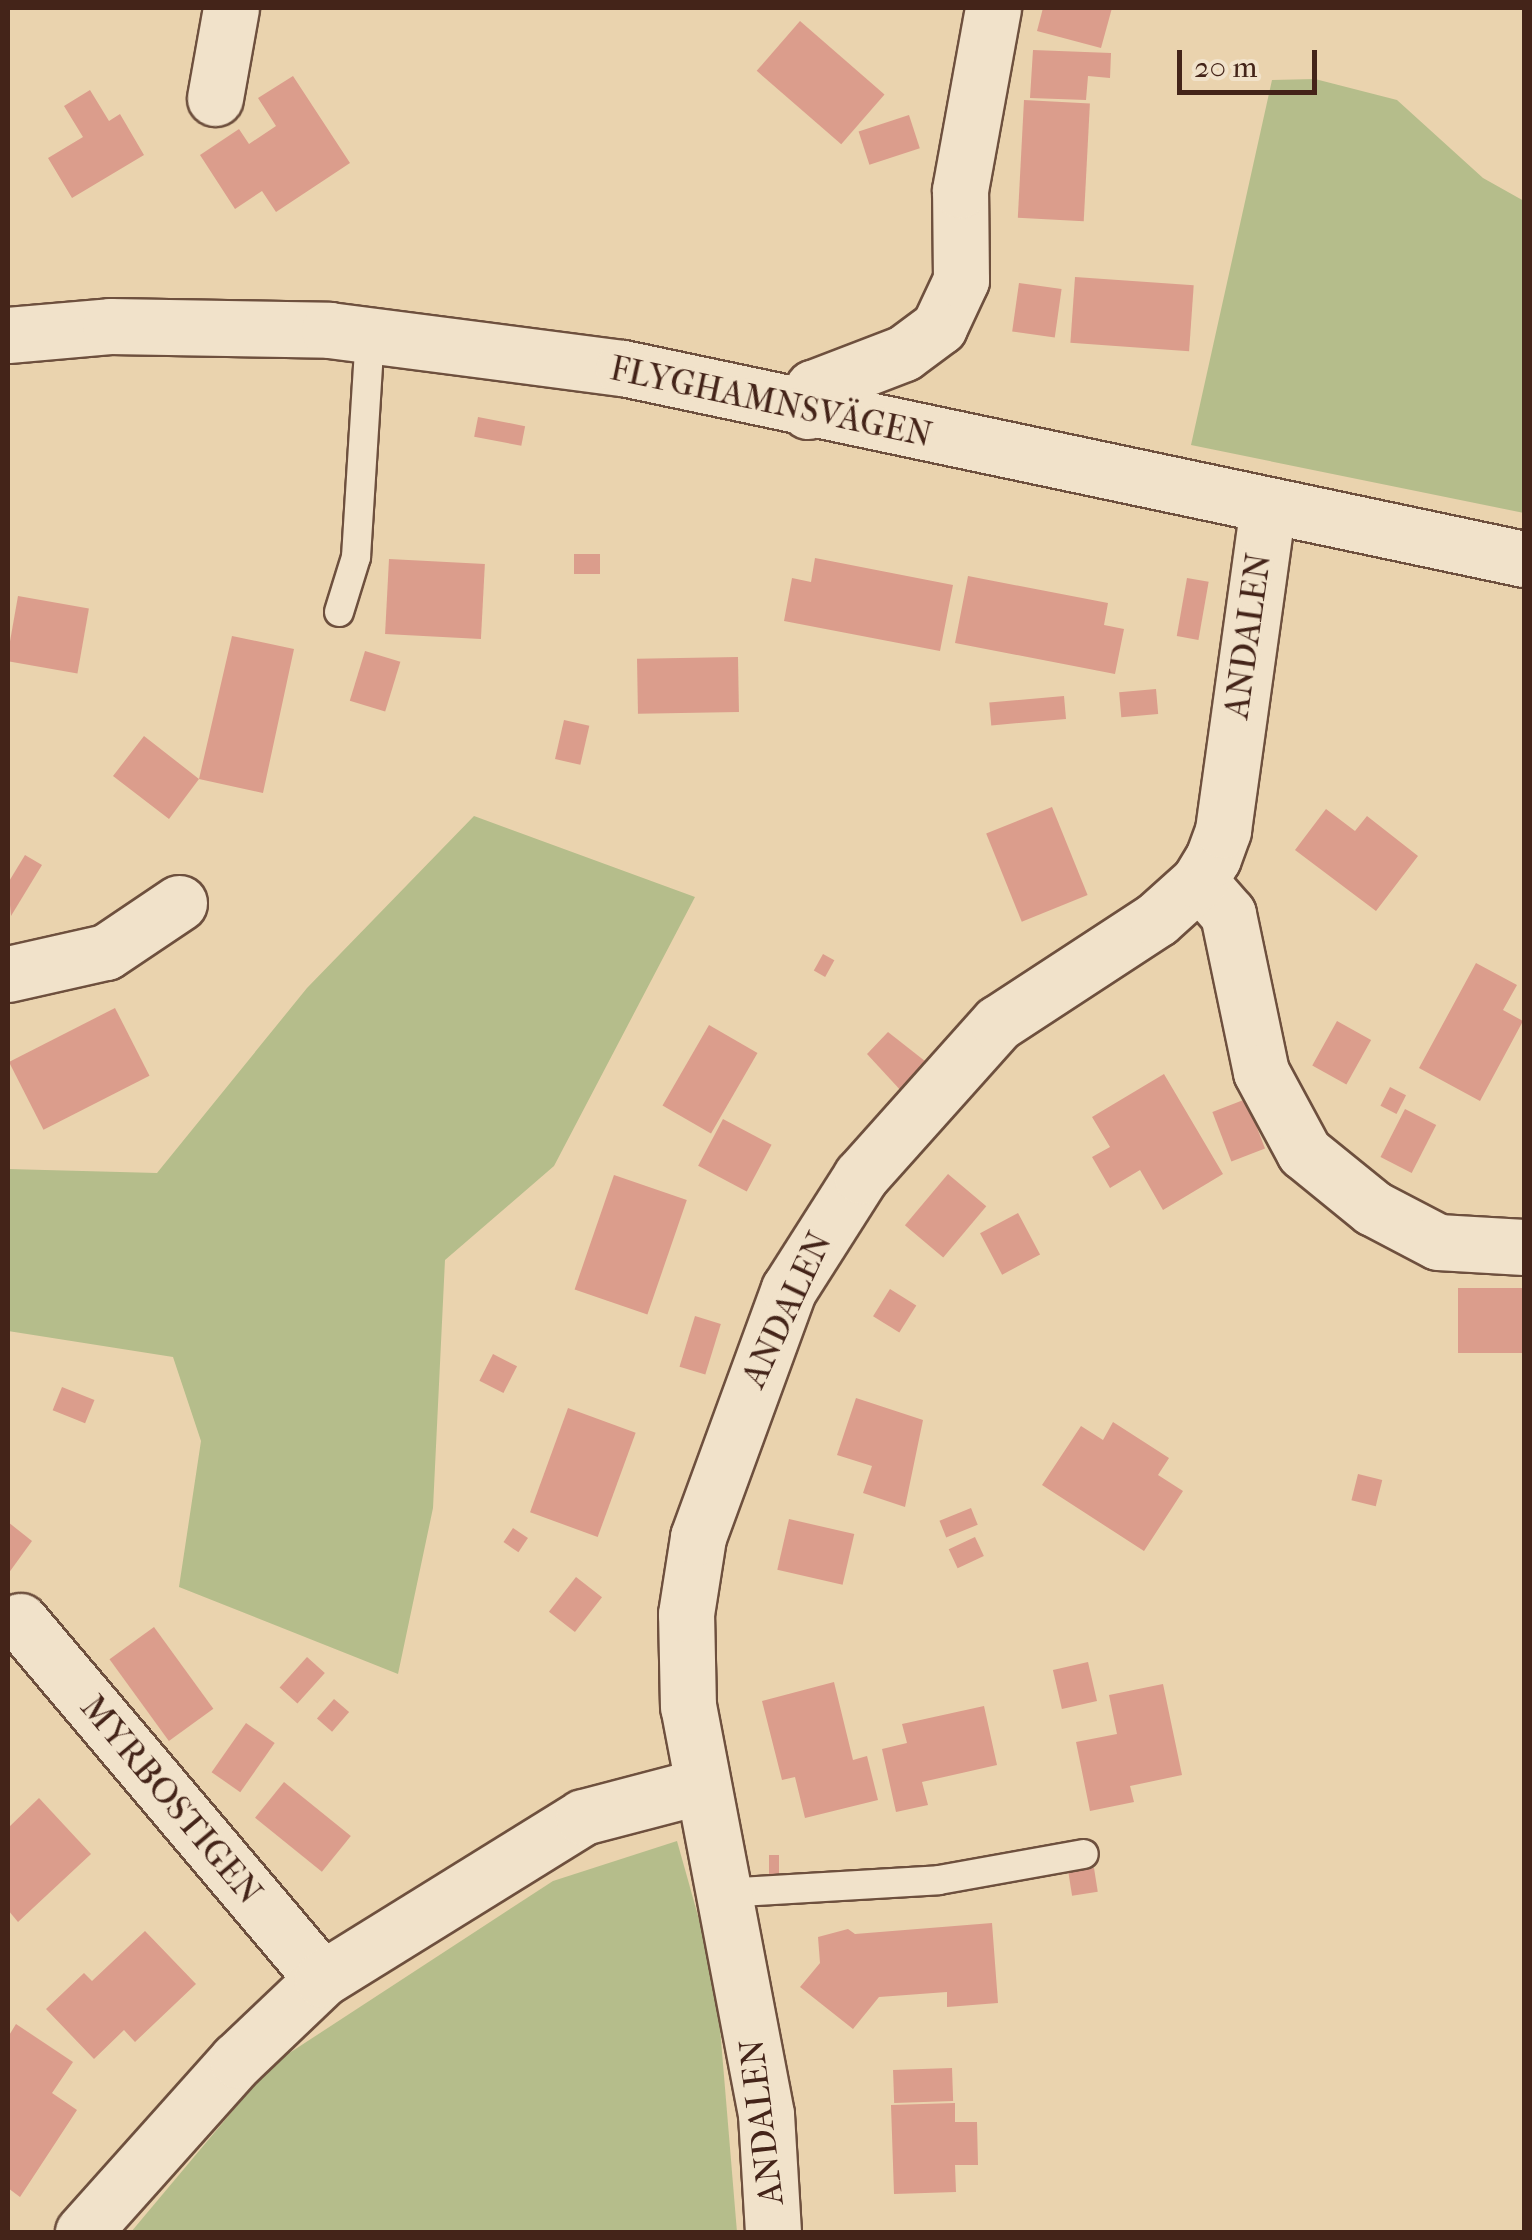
<!DOCTYPE html>
<html>
<head>
<meta charset="utf-8">
<style>
  body { margin:0 }
  #map { position:relative; width:1532px; height:2240px; overflow:hidden; background:#ead3ae; font-family:"IM FELL French Canon",serif }
  div>[style] { position:absolute }
  [style*='--x'] { left:calc(var(--x)*1px); top:calc(var(--y)*1px); width:calc(var(--w)*1px); rotate:calc(var(--a)*1deg) }
  .green>* { inset:0; background:#b5bd8b }
  .building>* { inset:0; background:#db9d8c; transform-origin:0 0 }
  .roads { filter:drop-shadow(2px 0 #6e503e) drop-shadow(-2px 0 #6e503e) drop-shadow(0 2px #6e503e) drop-shadow(0 -2px #6e503e) }
  .lane>* { height:28px; margin:-14px; padding:0 14px; transform-origin:14px; border-radius:14px; background:#f1e2ca }
  .street>* { height:55px; margin:-27.5px; padding:0 27.5px; transform-origin:27.5px; border-radius:27.5px; background:#f1e2ca }
  .secondary>* { height:55px; margin:-27.5px; padding:0 27.5px; transform-origin:27.5px; border-radius:27.5px; background:#f1e2ca }
  span { translate:-50% -50%; white-space:nowrap; text-align:center; line-height:1.15; -webkit-text-stroke:8px #f1e2ca; paint-order:stroke }
  .street-label { font-size:35px; color:#442419 }
  .frame { position:absolute; inset:0; border:10px solid #442419; pointer-events:none }
  .scale { position:absolute; left:1177px; top:50px; width:140px; height:45px; box-sizing:border-box; border:5px solid #442419; border-top:0; padding-left:12px; font-size:30px; line-height:35px; white-space:nowrap; color:#442419; -webkit-text-stroke:8px #f1e2ca; paint-order:stroke }
</style>
</head>
<body>
<div id="map">
  <div class="green">
    <div style="clip-path:polygon(1315px 79px,1397px 100px,1483px 178px,1524px 201px,1524px 513px,1191px 445px,1272px 80px)"></div>
    <div style="clip-path:polygon(474px 816px,695px 897px,554px 1166px,445px 1260px,433px 1508px,398px 1674px,179px 1587px,201px 1441px,173px 1357px,8px 1331px,8px 1169px,157px 1173px,307px 988px)"></div>
    <div style="clip-path:polygon(677px 1841px,716px 1980px,737px 2232px,131px 2232px,271px 2065px,553px 1881px)"></div>
  </div>
  <div class="building">
    <div style="clip-path:polygon(1043px 8px,1112px 8px,1101px 48px,1037px 31px)"></div>
    <div style="left:800px;top:21px;width:112px;height:66px;rotate:41deg"></div>
    <div style="clip-path:polygon(1033px 50px,1111px 53px,1110px 78px,1088px 76px,1086px 100px,1030px 98px)"></div>
    <div style="clip-path:polygon(293px 76px,350px 163px,276px 212px,262px 191px,235px 209px,200px 155px,239px 129px,249px 144px,276px 126px,258px 98px)"></div>
    <div style="clip-path:polygon(90px 90px,109px 121px,120px 114px,144px 155px,72px 198px,48px 158px,83px 137px,64px 106px)"></div>
    <div style="left:1024px;top:100px;width:66px;height:118px;rotate:3deg"></div>
    <div style="left:909px;top:115px;width:35px;height:53px;rotate:72deg"></div>
    <div style="left:1075px;top:277px;width:119px;height:66px;rotate:4deg"></div>
    <div style="left:1019px;top:283px;width:43px;height:49px;rotate:8deg"></div>
    <div style="left:478px;top:417px;width:48px;height:20px;rotate:11deg"></div>
    <div style="left:574px;top:554px;width:26px;height:20px"></div>
    <div style="clip-path:polygon(815px 558px,953px 585px,940px 651px,784px 621px,792px 578px,811px 582px)"></div>
    <div style="left:389px;top:559px;width:96px;height:75px;rotate:3deg"></div>
    <div style="clip-path:polygon(968px 576px,1108px 603px,1104px 625px,1124px 629px,1115px 674px,955px 643px)"></div>
    <div style="left:1187px;top:578px;width:22px;height:59px;rotate:10deg"></div>
    <div style="left:18px;top:596px;width:72px;height:66px;rotate:10deg"></div>
    <div style="clip-path:polygon(232px 636px,294px 649px,263px 793px,199px 779px,169px 819px,113px 776px,144px 736px,199px 779px)"></div>
    <div style="left:365px;top:651px;width:37px;height:52px;rotate:17deg"></div>
    <div style="left:738px;top:657px;width:55px;height:101px;rotate:89deg"></div>
    <div style="left:1156px;top:689px;width:25px;height:37px;rotate:85deg"></div>
    <div style="left:1064px;top:696px;width:23px;height:75px;rotate:85deg"></div>
    <div style="left:564px;top:720px;width:26px;height:40px;rotate:13deg"></div>
    <div style="left:1052px;top:807px;width:95px;height:71px;rotate:68deg"></div>
    <div style="clip-path:polygon(1326px 809px,1355px 831px,1367px 816px,1418px 856px,1376px 911px,1295px 850px)"></div>
    <div style="clip-path:polygon(25px 855px,42px 865px,11px 916px,8px 883px)"></div>
    <div style="left:823px;top:954px;width:13px;height:19px;rotate:29deg"></div>
    <div style="clip-path:polygon(1476px 963px,1517px 985px,1503px 1010px,1523px 1021px,1480px 1101px,1419px 1068px)"></div>
    <div style="left:115px;top:1008px;width:76px;height:119px;rotate:63deg"></div>
    <div style="left:1337px;top:1021px;width:39px;height:51px;rotate:29deg"></div>
    <div style="left:709px;top:1025px;width:56px;height:93px;rotate:30deg"></div>
    <div style="clip-path:polygon(888px 1032px,930px 1065px,903px 1093px,867px 1054px)"></div>
    <div style="clip-path:polygon(1164px 1074px,1223px 1174px,1163px 1210px,1140px 1170px,1110px 1188px,1092px 1157px,1110px 1147px,1092px 1117px)"></div>
    <div style="left:1390px;top:1087px;width:18px;height:21px;rotate:27deg"></div>
    <div style="left:1246px;top:1099px;width:53px;height:36px;rotate:69deg"></div>
    <div style="left:1405px;top:1109px;width:35px;height:54px;rotate:27deg"></div>
    <div style="left:723px;top:1119px;width:55px;height:53px;rotate:28deg"></div>
    <div style="left:948px;top:1174px;width:50px;height:67px;rotate:40deg"></div>
    <div style="left:614px;top:1175px;width:77px;height:121px;rotate:19deg"></div>
    <div style="left:1018px;top:1213px;width:47px;height:43px;rotate:62deg"></div>
    <div style="left:1524px;top:1288px;width:65px;height:66px;rotate:90deg"></div>
    <div style="left:890px;top:1289px;width:31px;height:32px;rotate:32deg"></div>
    <div style="left:695px;top:1316px;width:27px;height:53px;rotate:17deg"></div>
    <div style="left:493px;top:1354px;width:27px;height:30px;rotate:27deg"></div>
    <div style="left:62px;top:1387px;width:35px;height:25px;rotate:22deg"></div>
    <div style="clip-path:polygon(856px 1398px,923px 1420px,905px 1507px,863px 1493px,872px 1466px,837px 1455px)"></div>
    <div style="left:568px;top:1408px;width:72px;height:111px;rotate:20deg"></div>
    <div style="clip-path:polygon(1113px 1422px,1169px 1458px,1158px 1475px,1183px 1491px,1144px 1551px,1042px 1485px,1081px 1426px,1103px 1440px)"></div>
    <div style="left:1358px;top:1474px;width:25px;height:27px;rotate:14deg"></div>
    <div style="left:971px;top:1508px;width:18px;height:34px;rotate:68deg"></div>
    <div style="left:789px;top:1519px;width:67px;height:52px;rotate:13deg"></div>
    <div style="clip-path:polygon(8px 1522px,32px 1541px,8px 1574px)"></div>
    <div style="left:513px;top:1528px;width:18px;height:17px;rotate:34deg"></div>
    <div style="left:975px;top:1537px;width:21px;height:29px;rotate:65deg"></div>
    <div style="left:576px;top:1577px;width:33px;height:44px;rotate:38deg"></div>
    <div style="left:154px;top:1627px;width:101px;height:55px;rotate:54deg"></div>
    <div style="left:307px;top:1657px;width:24px;height:41px;rotate:42deg"></div>
    <div style="left:1088px;top:1662px;width:40px;height:36px;rotate:77deg"></div>
    <div style="clip-path:polygon(834px 1682px,853px 1760px,867px 1756px,878px 1800px,805px 1818px,795px 1777px,782px 1780px,762px 1701px)"></div>
    <div style="clip-path:polygon(1163px 1684px,1182px 1775px,1130px 1786px,1134px 1802px,1090px 1811px,1076px 1742px,1117px 1734px,1109px 1695px)"></div>
    <div style="left:334px;top:1699px;width:20px;height:26px;rotate:41deg"></div>
    <div style="clip-path:polygon(984px 1706px,997px 1765px,922px 1782px,928px 1805px,896px 1812px,882px 1749px,907px 1743px,902px 1724px)"></div>
    <div style="left:246px;top:1723px;width:35px;height:60px;rotate:35deg"></div>
    <div style="left:284px;top:1782px;width:86px;height:46px;rotate:39deg"></div>
    <div style="clip-path:polygon(39px 1798px,91px 1854px,18px 1922px,8px 1910px,8px 1828px)"></div>
    <div style="left:769px;top:1855px;width:10px;height:19px"></div>
    <div style="left:1094px;top:1868px;width:24px;height:26px;rotate:81deg"></div>
    <div style="clip-path:polygon(992px 1923px,998px 2003px,947px 2007px,947px 1992px,879px 1997px,853px 2029px,800px 1987px,820px 1963px,818px 1937px,848px 1929px,855px 1934px)"></div>
    <div style="clip-path:polygon(145px 1931px,196px 1984px,135px 2042px,124px 2030px,94px 2059px,46px 2009px,84px 1973px,92px 1981px)"></div>
    <div style="clip-path:polygon(16px 2024px,73px 2062px,52px 2093px,77px 2110px,20px 2197px,8px 2188px,8px 2037px)"></div>
    <div style="left:952px;top:2068px;width:33px;height:59px;rotate:88deg"></div>
    <div style="clip-path:polygon(955px 2103px,955px 2122px,977px 2122px,978px 2165px,955px 2165px,956px 2192px,894px 2194px,891px 2105px)"></div>
  </div>
  <div class="roads">
    <div class="lane">
      <div style="--x:339;--y:612;--w:58;--a:-72.8"></div>
      <div style="--x:356;--y:557;--w:223;--a:-86.4"></div>
      <div style="--x:723;--y:1893;--w:216;--a:-3.4"></div>
      <div style="--x:939;--y:1880;--w:147;--a:-10.2"></div>
    </div>
    <div class="street">
      <div style="--x:215;--y:98;--w:91;--a:-79.9"></div>
      <div style="--x:808;--y:411;--w:24;--a:-78"></div>
      <div style="--x:813;--y:388;--w:97;--a:-21"></div>
      <div style="--x:904;--y:353;--w:44;--a:-36.6"></div>
      <div style="--x:939;--y:327;--w:52;--a:-64.9"></div>
      <div style="--x:961;--y:280;--w:90;--a:-90.6"></div>
      <div style="--x:960;--y:190;--w:185;--a:-79.7"></div>
      <div style="--x:1199;--y:881;--w:44;--a:48.7"></div>
      <div style="--x:1228;--y:914;--w:161;--a:78.2"></div>
      <div style="--x:1261;--y:1072;--w:91;--a:61.7"></div>
      <div style="--x:1304;--y:1152;--w:89;--a:39.1"></div>
      <div style="--x:1373;--y:1208;--w:73;--a:27.6"></div>
      <div style="--x:1438;--y:1242;--w:86;--a:3.3"></div>
      <div style="--x:8;--y:974;--w:100;--a:-12.7"></div>
      <div style="--x:106;--y:952;--w:88;--a:-33.9"></div>
      <div style="--x:20;--y:1621;--w:468;--a:49.8"></div>
      <div style="--x:83;--y:2232;--w:231;--a:-48.2"></div>
      <div style="--x:237;--y:2060;--w:117;--a:-43.6"></div>
      <div style="--x:322;--y:1979;--w:307;--a:-31.8"></div>
      <div style="--x:583;--y:1817;--w:122;--a:-14.7"></div>
      <div style="--x:773;--y:2232;--w:118;--a:-93.4"></div>
      <div style="--x:766;--y:2114;--w:414;--a:-100.8"></div>
      <div style="--x:688;--y:1707;--w:93;--a:-91.2"></div>
      <div style="--x:686;--y:1614;--w:78;--a:-81.1"></div>
      <div style="--x:698;--y:1537;--w:264;--a:-69.9"></div>
      <div style="--x:789;--y:1289;--w:134;--a:-57.5"></div>
      <div style="--x:861;--y:1176;--w:205;--a:-48.2"></div>
      <div style="--x:998;--y:1023;--w:190;--a:-33.2"></div>
      <div style="--x:1157;--y:919;--w:57;--a:-42.1"></div>
      <div style="--x:1199;--y:881;--w:27;--a:-59"></div>
      <div style="--x:1213;--y:858;--w:30;--a:-70"></div>
      <div style="--x:1223;--y:830;--w:327;--a:-82.1"></div>
    </div>
    <div class="secondary">
      <div style="--x:8;--y:335;--w:102;--a:-5"></div>
      <div style="--x:110;--y:326;--w:219;--a:1"></div>
      <div style="--x:329;--y:330;--w:296;--a:7.4"></div>
      <div style="--x:623;--y:368;--w:921;--a:11.97"></div>
    </div>
  </div>
  <div class="street-label">
    <span style="left:771px;top:402px;rotate:12deg">FLYGHAMNSVÄGEN</span>
    <span style="left:1248px;top:636px;rotate:-82deg">ANDALEN</span>
    <span style="left:787px;top:1310px;rotate:-65deg">ANDALEN</span>
    <span style="left:171px;top:1800px;rotate:50deg">MYRBOSTIGEN</span>
    <span style="left:762px;top:2122px;rotate:-97deg">ANDALEN</span>
  </div>
  <div class="frame"></div>
  <div class="scale">20 m</div>
</div>
</body>
</html>
